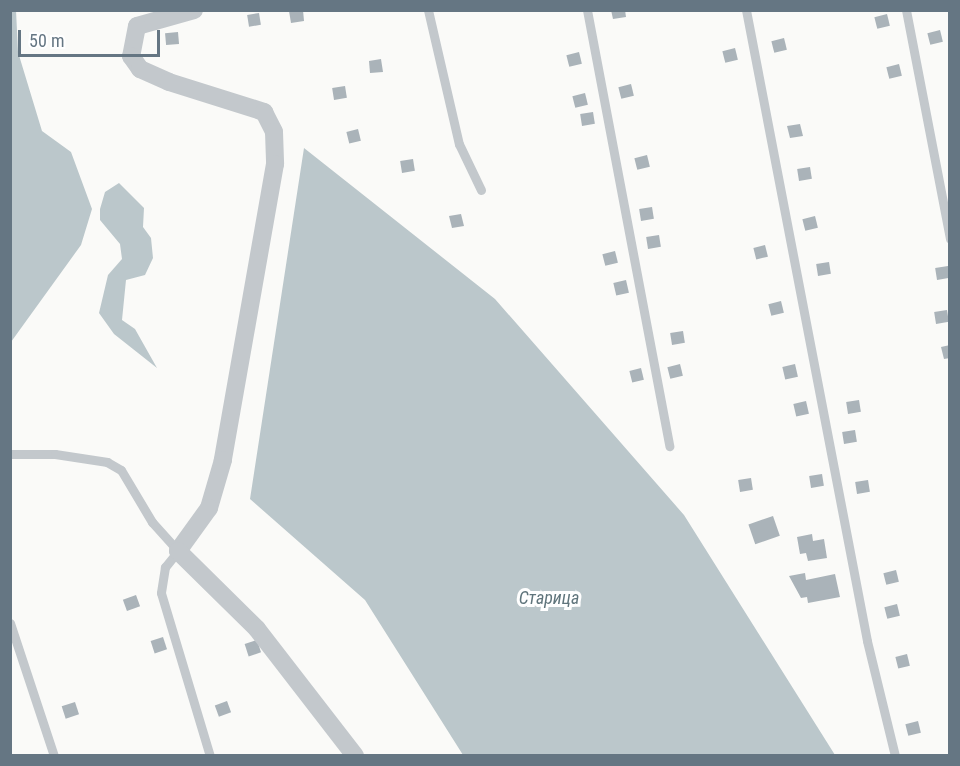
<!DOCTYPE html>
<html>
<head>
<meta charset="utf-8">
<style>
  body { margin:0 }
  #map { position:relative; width:960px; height:766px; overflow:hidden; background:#fafaf8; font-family:"Roboto Condensed",sans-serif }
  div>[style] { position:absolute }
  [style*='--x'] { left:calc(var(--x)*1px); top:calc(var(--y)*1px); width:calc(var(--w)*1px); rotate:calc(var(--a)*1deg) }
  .water>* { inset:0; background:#bbc7cb }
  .building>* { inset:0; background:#aab3b9; transform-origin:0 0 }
  .lane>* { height:9px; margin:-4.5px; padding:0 4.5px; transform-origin:4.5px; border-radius:4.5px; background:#c3c8cc }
  .street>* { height:18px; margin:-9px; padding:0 9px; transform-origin:9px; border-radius:9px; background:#c3c8cc }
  span { translate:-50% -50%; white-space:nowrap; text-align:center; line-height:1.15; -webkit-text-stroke:6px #fff; paint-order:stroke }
  .water-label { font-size:18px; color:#60757c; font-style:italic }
  .frame { position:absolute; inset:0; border:12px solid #657683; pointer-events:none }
  .scale { position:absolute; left:18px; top:30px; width:142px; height:27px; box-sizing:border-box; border:3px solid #657683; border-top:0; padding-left:8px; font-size:18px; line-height:21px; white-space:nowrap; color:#657683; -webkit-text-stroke:4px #fff; paint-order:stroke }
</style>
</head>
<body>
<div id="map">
  <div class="water">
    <div style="clip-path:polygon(16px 10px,18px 52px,42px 131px,71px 152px,92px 209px,81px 245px,11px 342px,10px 11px)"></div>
    <div style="clip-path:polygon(304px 148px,495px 299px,684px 515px,835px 755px,463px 755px,365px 600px,250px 499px)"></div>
    <div style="clip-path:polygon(119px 183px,144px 208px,143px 227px,151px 238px,153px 258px,145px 275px,126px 280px,122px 320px,135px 329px,157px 368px,114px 334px,99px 313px,108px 275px,122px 259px,120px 244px,100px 220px,100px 209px,105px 192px)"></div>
  </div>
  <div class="building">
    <div style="clip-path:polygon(303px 10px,304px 21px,291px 23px,289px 11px)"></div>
    <div style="clip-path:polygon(611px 10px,625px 10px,626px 17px,613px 19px)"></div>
    <div style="left:259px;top:13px;width:12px;height:12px;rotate:81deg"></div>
    <div style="left:887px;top:14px;width:12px;height:13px;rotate:76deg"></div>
    <div style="left:940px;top:30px;width:12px;height:13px;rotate:76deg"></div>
    <div style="left:178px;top:32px;width:12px;height:13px;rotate:85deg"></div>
    <div style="left:784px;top:38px;width:12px;height:13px;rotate:76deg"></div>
    <div style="left:735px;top:48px;width:12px;height:13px;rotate:76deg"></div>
    <div style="left:579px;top:52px;width:12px;height:13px;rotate:76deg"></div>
    <div style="clip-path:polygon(381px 59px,383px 72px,370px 73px,369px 61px)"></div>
    <div style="left:899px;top:64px;width:12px;height:13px;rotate:76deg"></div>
    <div style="left:631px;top:84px;width:12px;height:13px;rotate:76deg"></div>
    <div style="left:345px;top:86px;width:12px;height:13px;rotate:81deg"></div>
    <div style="left:585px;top:93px;width:12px;height:13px;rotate:76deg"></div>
    <div style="left:593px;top:112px;width:12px;height:13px;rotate:81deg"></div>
    <div style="clip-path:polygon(800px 124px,803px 136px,790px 138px,787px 126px)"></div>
    <div style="left:358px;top:129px;width:12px;height:12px;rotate:76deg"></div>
    <div style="left:647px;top:155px;width:12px;height:13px;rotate:76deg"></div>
    <div style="left:413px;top:159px;width:12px;height:13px;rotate:81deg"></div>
    <div style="left:810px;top:167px;width:12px;height:13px;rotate:81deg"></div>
    <div style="left:652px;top:207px;width:12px;height:13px;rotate:81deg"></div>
    <div style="clip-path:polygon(461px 214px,464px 226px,452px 228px,449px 216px)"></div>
    <div style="left:815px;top:216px;width:12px;height:13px;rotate:76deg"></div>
    <div style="left:659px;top:235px;width:12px;height:13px;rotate:81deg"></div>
    <div style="left:765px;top:245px;width:12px;height:12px;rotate:76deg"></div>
    <div style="left:615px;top:251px;width:12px;height:13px;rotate:76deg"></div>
    <div style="left:829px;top:262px;width:12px;height:13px;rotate:81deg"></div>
    <div style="left:948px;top:266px;width:12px;height:13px;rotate:81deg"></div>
    <div style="left:626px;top:280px;width:13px;height:13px;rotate:77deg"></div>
    <div style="left:781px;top:301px;width:12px;height:13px;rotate:76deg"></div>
    <div style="left:947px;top:310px;width:12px;height:13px;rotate:81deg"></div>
    <div style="left:683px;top:331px;width:12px;height:13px;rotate:81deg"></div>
    <div style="clip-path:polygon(950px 345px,950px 358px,944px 359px,941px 347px)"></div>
    <div style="left:680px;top:364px;width:12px;height:13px;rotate:76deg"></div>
    <div style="left:795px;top:364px;width:13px;height:13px;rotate:77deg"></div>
    <div style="left:641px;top:368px;width:12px;height:12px;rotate:76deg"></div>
    <div style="left:859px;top:400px;width:12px;height:13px;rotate:81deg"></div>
    <div style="left:806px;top:401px;width:13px;height:13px;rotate:77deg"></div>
    <div style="left:855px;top:430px;width:12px;height:13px;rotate:81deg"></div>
    <div style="left:822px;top:474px;width:12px;height:13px;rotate:81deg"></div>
    <div style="left:751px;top:478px;width:12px;height:13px;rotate:81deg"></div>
    <div style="left:868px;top:480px;width:12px;height:13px;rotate:81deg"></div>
    <div style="left:773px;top:516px;width:21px;height:26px;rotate:71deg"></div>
    <div style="clip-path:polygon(812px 534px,813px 541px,824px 539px,827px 558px,808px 561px,806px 553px,800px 554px,797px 537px)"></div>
    <div style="left:896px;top:570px;width:12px;height:13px;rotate:76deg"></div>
    <div style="clip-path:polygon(805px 573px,806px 580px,835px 574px,840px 597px,808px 603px,807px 597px,801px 598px,789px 576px)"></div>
    <div style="left:136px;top:595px;width:12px;height:14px;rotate:70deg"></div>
    <div style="left:897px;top:604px;width:12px;height:13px;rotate:76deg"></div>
    <div style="left:163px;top:637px;width:13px;height:13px;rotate:72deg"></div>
    <div style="left:257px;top:640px;width:13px;height:13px;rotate:72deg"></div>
    <div style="left:907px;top:654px;width:12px;height:12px;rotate:76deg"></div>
    <div style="left:227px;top:701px;width:12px;height:13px;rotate:70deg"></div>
    <div style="left:75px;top:702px;width:13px;height:14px;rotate:72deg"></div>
    <div style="left:918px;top:721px;width:12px;height:13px;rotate:76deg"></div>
  </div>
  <div class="lane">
    <div style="--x:428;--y:10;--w:138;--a:77"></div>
    <div style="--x:459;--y:144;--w:51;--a:64.4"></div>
    <div style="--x:587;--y:10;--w:444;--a:79.3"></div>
    <div style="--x:746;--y:10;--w:642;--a:79.14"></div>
    <div style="--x:867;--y:641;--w:118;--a:76.3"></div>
    <div style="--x:906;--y:10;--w:233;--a:79.1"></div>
    <div style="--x:10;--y:454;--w:45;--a:0"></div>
    <div style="--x:55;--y:454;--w:53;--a:8.7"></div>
    <div style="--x:107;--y:462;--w:16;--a:30"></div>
    <div style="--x:121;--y:470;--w:61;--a:59.2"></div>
    <div style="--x:152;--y:522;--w:39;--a:48"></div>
    <div style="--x:178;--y:551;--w:21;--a:129"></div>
    <div style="--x:165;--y:567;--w:26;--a:99"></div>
    <div style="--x:161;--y:593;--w:170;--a:73.3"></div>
    <div style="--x:10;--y:623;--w:140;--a:71.7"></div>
  </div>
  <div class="street">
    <div style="--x:194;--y:10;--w:59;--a:164.3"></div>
    <div style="--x:137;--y:26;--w:31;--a:101"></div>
    <div style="--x:131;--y:56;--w:16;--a:55"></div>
    <div style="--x:140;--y:69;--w:32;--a:24"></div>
    <div style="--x:169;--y:82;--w:100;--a:17.5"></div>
    <div style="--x:264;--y:112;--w:22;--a:63"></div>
    <div style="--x:274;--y:132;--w:32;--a:88"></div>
    <div style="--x:275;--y:164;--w:301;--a:100"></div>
    <div style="--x:223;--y:460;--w:50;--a:106.3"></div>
    <div style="--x:209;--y:508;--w:53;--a:125.8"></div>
    <div style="--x:178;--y:551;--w:111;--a:44.6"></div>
    <div style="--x:257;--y:629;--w:160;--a:52.3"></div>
  </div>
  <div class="water-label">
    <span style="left:549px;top:598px">Старица</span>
  </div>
  <div class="frame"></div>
  <div class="scale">50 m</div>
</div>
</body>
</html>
